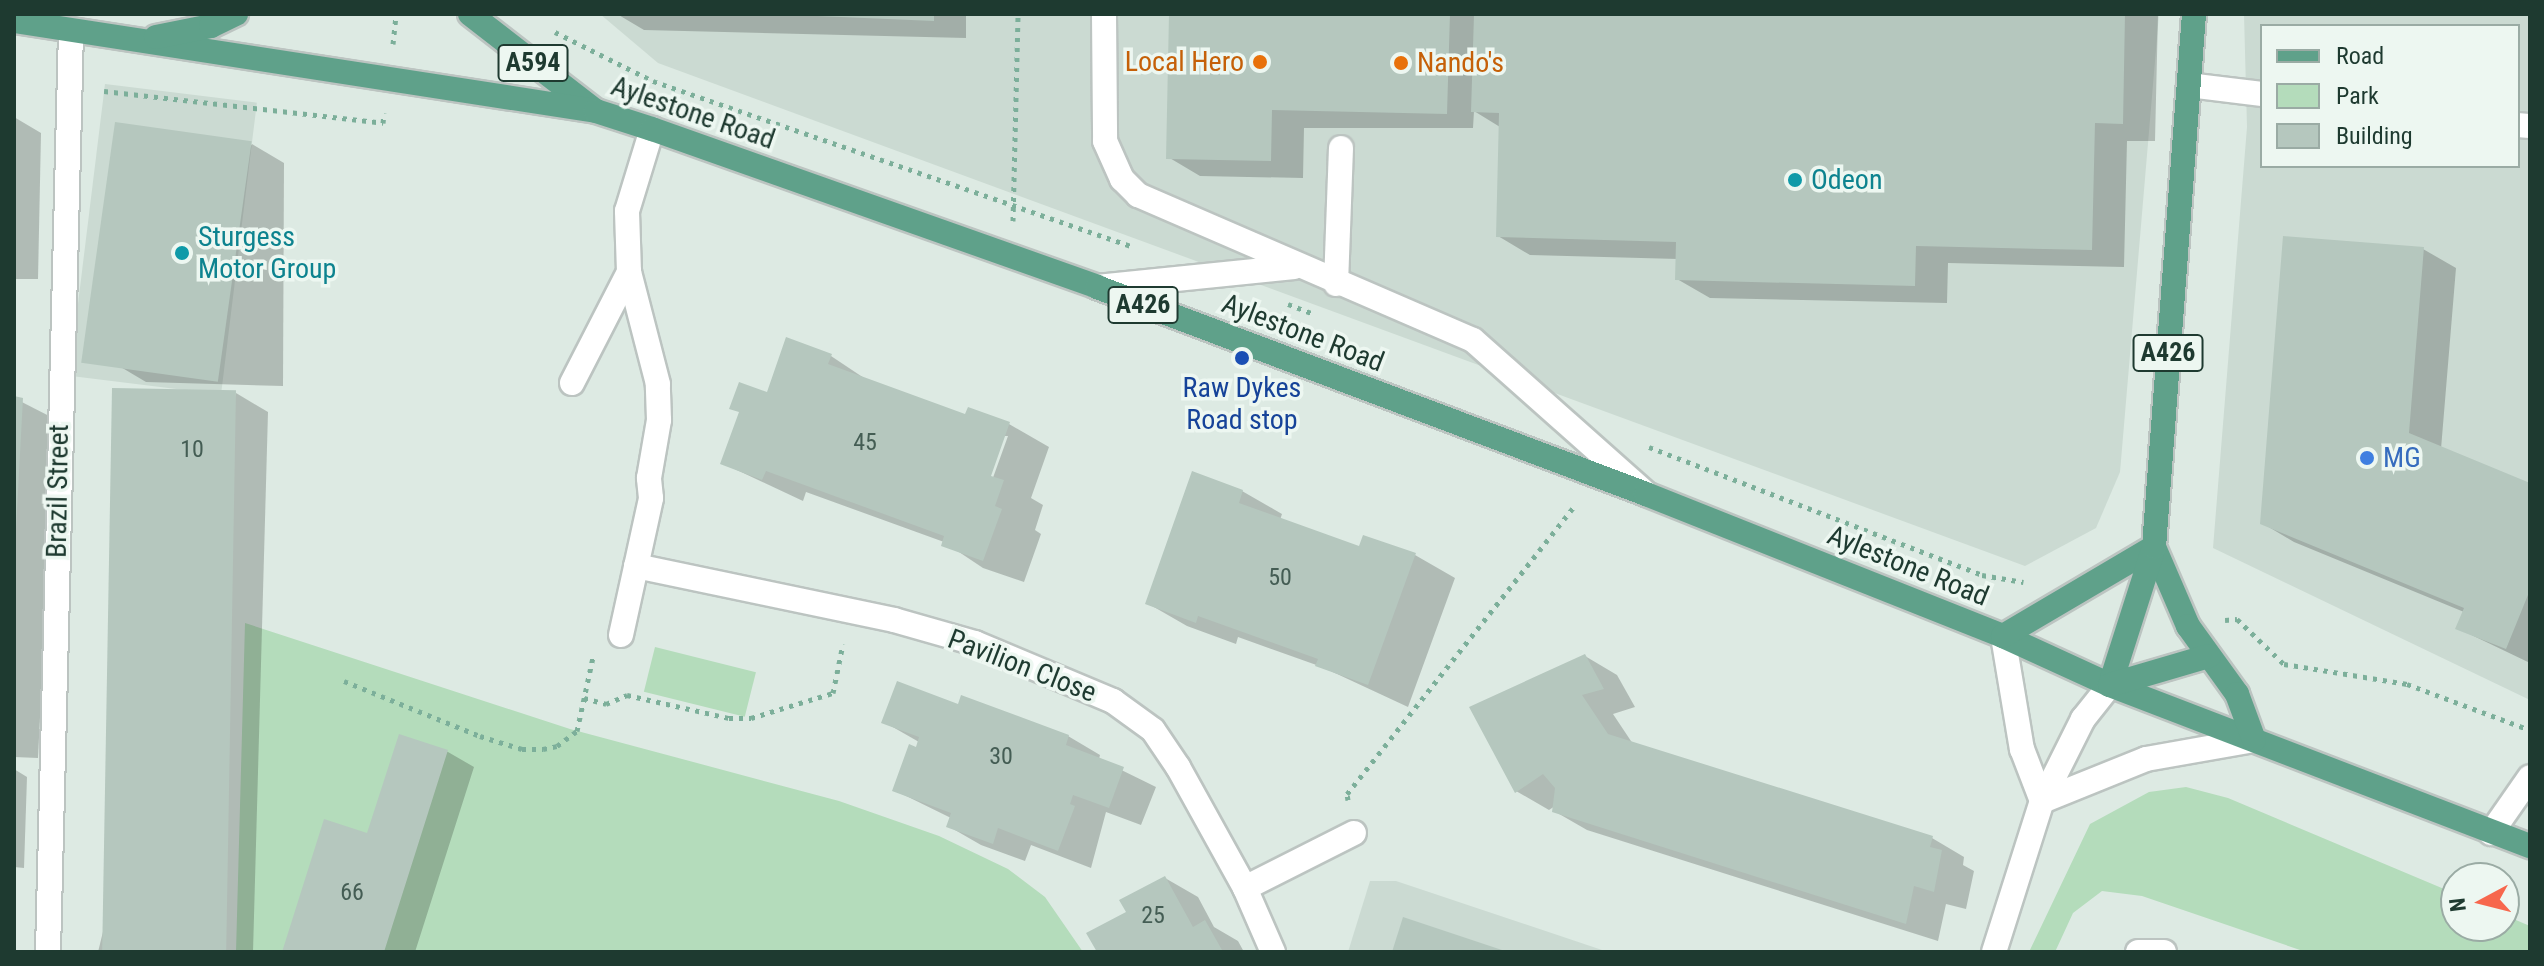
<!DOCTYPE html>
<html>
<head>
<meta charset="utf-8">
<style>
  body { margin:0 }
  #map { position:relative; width:2544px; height:966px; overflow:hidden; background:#ddeae3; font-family:"Roboto Condensed",sans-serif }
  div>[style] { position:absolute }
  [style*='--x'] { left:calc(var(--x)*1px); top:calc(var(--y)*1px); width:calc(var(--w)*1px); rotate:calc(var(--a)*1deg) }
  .built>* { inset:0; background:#cbdad2; transform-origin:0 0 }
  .green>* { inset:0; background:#b4dcbb; transform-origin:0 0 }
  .shadow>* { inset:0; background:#0003 }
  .building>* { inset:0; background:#b5c7be; transform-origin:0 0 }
  .path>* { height:5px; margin-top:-2.5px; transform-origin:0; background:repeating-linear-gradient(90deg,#7caf9a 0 4px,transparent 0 10px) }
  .roads { filter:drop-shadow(2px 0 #bcc4c1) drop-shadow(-2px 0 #bcc4c1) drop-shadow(0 2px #bcc4c1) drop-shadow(0 -2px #bcc4c1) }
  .minor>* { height:24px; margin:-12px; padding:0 12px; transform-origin:12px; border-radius:12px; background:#fff }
  .major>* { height:24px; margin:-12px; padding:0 12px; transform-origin:12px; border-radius:12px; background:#5fa18a }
  .dots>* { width:22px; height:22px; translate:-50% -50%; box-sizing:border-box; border:4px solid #edf7f1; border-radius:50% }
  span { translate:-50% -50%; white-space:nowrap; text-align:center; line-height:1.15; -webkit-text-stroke:7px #edf7f1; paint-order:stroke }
  .number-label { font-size:24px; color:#445d54 }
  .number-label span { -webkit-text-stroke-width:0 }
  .shield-label span { padding:2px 6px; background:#edf7f1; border:2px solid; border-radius:6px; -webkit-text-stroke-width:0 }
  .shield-label { font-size:26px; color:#1e3a30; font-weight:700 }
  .food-label { font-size:28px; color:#c56008 }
  .right { translate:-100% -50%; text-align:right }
  .left { translate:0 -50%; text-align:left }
  .street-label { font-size:28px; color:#1e3a30 }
  .culture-label { font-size:28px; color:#0d838f }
  .transit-label { font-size:28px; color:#164399 }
  .shop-label { font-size:28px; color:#366cbe }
  .frame { position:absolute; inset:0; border:16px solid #1e3a30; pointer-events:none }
  .legend { position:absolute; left:2260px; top:24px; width:260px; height:144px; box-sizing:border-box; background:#edf7f1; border:2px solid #9aaba4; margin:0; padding:10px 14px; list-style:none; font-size:24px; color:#1e3a30 }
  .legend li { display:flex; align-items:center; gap:16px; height:40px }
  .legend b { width:40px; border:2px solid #9aaba4 }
  .north { position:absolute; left:2440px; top:862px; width:80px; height:80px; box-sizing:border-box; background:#edf7f1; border:2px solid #9aaba4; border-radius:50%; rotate:263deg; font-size:22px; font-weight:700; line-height:32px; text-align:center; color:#1e3a30 }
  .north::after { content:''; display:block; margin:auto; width:28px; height:36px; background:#f7674d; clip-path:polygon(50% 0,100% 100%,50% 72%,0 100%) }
</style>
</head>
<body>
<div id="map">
  <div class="built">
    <div style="clip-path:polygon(600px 14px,2159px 14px,2120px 472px,2096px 528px,2025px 566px,658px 63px)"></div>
    <div style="clip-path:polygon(evenodd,2244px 14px,2530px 14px,2530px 700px,2213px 548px,2247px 127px,2244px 14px,2262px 26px,2518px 26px,2518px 166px,2262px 166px,2262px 26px)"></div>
    <div style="left:105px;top:84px;width:153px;height:294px;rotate:7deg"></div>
    <div style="clip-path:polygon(1370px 881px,1396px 881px,1608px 952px,1348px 952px)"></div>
  </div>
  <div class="green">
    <div style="clip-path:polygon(245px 623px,570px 729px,839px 801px,939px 836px,1008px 869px,1045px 897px,1083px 952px,236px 952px)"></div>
    <div style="left:655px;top:647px;width:104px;height:46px;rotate:14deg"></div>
    <div style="clip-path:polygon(2186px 787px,2228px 798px,2456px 894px,2456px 926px,2504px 926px,2504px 915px,2530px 926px,2530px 952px,2306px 952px,2142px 896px,2102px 891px,2073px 913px,2055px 952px,2029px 952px,2090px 824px,2149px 792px)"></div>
  </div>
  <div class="shadow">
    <div style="clip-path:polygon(617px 14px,966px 14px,966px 38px,644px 30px)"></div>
    <div style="clip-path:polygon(1171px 14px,2158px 14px,2155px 141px,2127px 141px,2124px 267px,1948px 263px,1947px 303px,1710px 298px,1677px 279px,1678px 259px,1530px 255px,1498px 236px,1500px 127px,1474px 111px,1473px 128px,1304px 128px,1303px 178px,1200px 176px,1168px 157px)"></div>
    <div style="clip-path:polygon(14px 117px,41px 133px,38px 279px,14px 279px)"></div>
    <div style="clip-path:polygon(252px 144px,284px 163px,283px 386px,146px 382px,114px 363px)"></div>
    <div style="clip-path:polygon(2423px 249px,2456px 268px,2441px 449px,2530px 485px,2530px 663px,2457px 628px,2464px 612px,2294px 542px,2262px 523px)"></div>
    <div style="clip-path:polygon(evenodd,787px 340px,831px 356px,870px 382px,966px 417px,969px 409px,1009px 424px,1049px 447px,1031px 498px,1043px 505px,1035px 530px,1041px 534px,1024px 582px,983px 568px,944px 542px,806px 492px,803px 501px,722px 463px,768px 395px,787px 340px,1003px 436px,1008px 436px,990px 486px,986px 484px,1003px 436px)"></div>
    <div style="clip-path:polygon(236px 393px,268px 412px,253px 952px,98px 952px)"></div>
    <div style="clip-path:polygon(14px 398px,55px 419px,38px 758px,14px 757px)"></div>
    <div style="clip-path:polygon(1242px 491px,1282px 514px,1280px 520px,1360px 549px,1364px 537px,1415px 555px,1455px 578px,1408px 707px,1322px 667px,1238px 637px,1236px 644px,1187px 626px,1147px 603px)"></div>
    <div style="clip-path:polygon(1585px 656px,1617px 675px,1635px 707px,1613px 714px,1633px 744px,1932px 838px,1964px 857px,1963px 865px,1974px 871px,1966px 909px,1946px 904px,1938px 941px,1587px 830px,1554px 811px,1555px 806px,1549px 810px,1516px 791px)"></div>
    <div style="clip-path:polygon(959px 707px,1068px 736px,1100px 755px,1099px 759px,1156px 787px,1141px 825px,1106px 812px,1091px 868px,1031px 845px,1025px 861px,981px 845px,948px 826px,951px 818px,894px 790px,919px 742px,884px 722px)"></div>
    <div style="clip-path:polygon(400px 737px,448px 752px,474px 767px,415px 952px,284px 952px,369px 836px)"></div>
    <div style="clip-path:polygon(14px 769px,27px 777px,24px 868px,14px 867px)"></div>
    <div style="clip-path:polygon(1165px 878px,1198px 897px,1214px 927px,1238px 941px,1244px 952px,1099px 952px,1089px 933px,1129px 912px)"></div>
  </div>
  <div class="building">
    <div style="clip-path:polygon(771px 14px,934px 14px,934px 21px)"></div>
    <div style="clip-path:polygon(1169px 14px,1450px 14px,1447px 114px,1272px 110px,1271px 161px,1166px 159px)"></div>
    <div style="clip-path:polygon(1474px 14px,2125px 14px,2123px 124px,2095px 123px,2092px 250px,1916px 246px,1915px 286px,1675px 280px,1676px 242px,1496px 237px,1499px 113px,1471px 112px)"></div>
    <div style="left:115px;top:122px;width:138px;height:243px;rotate:8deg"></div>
    <div style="clip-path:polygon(2283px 236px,2424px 247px,2409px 433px,2530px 483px,2530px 590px,2506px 649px,2455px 629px,2464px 608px,2260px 524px)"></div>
    <div style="clip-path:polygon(786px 337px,832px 354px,828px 364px,965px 414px,968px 407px,1010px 422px,991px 476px,1004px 480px,995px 506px,1002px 509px,983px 561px,941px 546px,944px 536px,766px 471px,762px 480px,720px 464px,739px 412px,729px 409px,739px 382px,767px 392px)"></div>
    <div style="left:112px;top:388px;width:124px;height:564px;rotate:1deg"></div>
    <div style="clip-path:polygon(14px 396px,23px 398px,16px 529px,14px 529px)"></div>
    <div style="clip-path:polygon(1192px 471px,1243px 490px,1239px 503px,1359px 546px,1363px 535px,1416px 553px,1368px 685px,1315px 666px,1318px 659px,1198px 616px,1196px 623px,1145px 604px)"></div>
    <div style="clip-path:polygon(1585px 654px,1604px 689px,1582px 695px,1608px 734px,1933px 836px,1930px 847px,1942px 850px,1934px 892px,1914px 886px,1906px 924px,1552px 812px,1555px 788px,1543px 774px,1515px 793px,1469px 707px)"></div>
    <div style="clip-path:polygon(897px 681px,958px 704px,961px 695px,1069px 735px,1066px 745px,1124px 767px,1109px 808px,1073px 795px,1070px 804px,1075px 806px,1058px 851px,998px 828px,993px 844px,946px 827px,951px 813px,892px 791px,909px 744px,916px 747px,919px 737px,881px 723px)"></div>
    <div style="clip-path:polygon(399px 734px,448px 750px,384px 952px,282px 952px,324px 819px,367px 833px)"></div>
    <div style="clip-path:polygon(1165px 876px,1193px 927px,1205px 920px,1222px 950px,1097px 952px,1086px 933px,1126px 912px,1119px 900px)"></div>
    <div style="clip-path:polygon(1403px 917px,1505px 951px,1504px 952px,1392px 952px)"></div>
  </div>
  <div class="path">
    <div style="--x:555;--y:32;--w:110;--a:26.6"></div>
    <div style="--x:653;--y:81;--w:509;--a:19.04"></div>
    <div style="--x:393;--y:44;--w:30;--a:-84"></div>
    <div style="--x:104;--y:91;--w:281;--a:6.5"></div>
    <div style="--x:383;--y:123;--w:10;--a:-84"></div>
    <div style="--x:1013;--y:221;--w:207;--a:-88.6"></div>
    <div style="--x:1288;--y:304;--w:26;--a:21"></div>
    <div style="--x:1649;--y:447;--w:357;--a:21"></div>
    <div style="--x:1982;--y:575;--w:42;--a:9.7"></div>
    <div style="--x:2225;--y:620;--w:12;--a:-5"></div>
    <div style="--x:2237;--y:619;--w:65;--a:43.8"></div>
    <div style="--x:2284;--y:664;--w:125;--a:9.2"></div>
    <div style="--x:2407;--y:684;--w:131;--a:20.5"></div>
    <div style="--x:344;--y:681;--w:147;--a:22"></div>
    <div style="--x:480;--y:736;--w:44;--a:17.2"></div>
    <div style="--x:522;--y:749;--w:21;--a:0"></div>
    <div style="--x:543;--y:749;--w:14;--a:-12"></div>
    <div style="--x:557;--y:746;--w:25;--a:-37"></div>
    <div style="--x:577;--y:731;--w:76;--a:-77.8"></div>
    <div style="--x:584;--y:698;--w:23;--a:15"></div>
    <div style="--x:606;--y:704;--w:23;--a:-23"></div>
    <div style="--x:627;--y:695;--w:105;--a:12.7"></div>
    <div style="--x:729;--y:718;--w:22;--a:0"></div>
    <div style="--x:751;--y:718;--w:86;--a:-17"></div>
    <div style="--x:833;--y:693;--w:50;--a:-78.5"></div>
    <div style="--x:1348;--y:800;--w:6;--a:-99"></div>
    <div style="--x:1347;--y:794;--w:368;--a:-51.7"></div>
  </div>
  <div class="roads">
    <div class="minor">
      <div style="--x:1104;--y:14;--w:127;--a:89.5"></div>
      <div style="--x:1105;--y:141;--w:42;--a:65.9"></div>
      <div style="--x:1122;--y:179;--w:23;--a:45"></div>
      <div style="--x:1138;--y:195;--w:365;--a:23.4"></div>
      <div style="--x:1473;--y:340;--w:229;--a:41.6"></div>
      <div style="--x:2189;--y:85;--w:74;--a:7"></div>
      <div style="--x:2518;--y:125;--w:12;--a:5"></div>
      <div style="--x:1336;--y:284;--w:136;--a:-87.9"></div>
      <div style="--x:1097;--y:287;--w:198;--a:-5.8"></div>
      <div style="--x:572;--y:383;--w:125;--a:-62.8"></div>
      <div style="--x:629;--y:272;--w:61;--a:-91.9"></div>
      <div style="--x:627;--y:211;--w:86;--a:-73"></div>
      <div style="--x:636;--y:566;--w:264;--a:11.8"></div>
      <div style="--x:894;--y:620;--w:84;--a:15.9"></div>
      <div style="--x:975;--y:643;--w:150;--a:22.8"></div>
      <div style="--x:1113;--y:701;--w:49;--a:35.9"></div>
      <div style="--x:1153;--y:730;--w:45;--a:56"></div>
      <div style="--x:1178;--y:767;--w:138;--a:61"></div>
      <div style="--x:1245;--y:888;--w:70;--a:66.4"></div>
      <div style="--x:621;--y:635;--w:140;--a:-77.6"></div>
      <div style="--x:651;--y:498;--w:20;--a:-96"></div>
      <div style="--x:649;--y:478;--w:59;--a:-80.2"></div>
      <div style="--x:659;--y:420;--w:36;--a:-92"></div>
      <div style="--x:658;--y:384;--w:116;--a:-104.5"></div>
      <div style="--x:2003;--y:636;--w:115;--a:80.5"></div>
      <div style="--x:2022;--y:749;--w:56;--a:69"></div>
      <div style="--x:2042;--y:801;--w:112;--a:-22"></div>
      <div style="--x:2146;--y:759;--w:110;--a:-10"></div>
      <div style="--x:2491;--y:833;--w:68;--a:-55.1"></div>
      <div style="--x:1245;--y:888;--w:122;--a:-26.8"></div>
      <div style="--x:48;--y:952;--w:921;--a:-88.57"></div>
      <div style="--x:1994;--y:952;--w:158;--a:-72.4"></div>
      <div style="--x:2042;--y:801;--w:92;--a:-63.4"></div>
      <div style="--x:2083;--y:719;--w:43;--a:-51.5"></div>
      <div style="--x:2138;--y:952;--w:26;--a:0"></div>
    </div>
    <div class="major">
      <div style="--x:470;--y:14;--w:157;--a:37.7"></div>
      <div style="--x:14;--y:21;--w:589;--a:8.79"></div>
      <div style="--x:596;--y:111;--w:59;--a:17.8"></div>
      <div style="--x:652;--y:129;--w:472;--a:19.5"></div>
      <div style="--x:1097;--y:287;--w:587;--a:20.66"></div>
      <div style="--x:1646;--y:494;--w:384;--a:21.7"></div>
      <div style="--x:2003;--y:636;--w:118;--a:24.6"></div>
      <div style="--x:2110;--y:685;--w:450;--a:21"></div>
      <div style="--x:156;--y:37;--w:56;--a:-11.3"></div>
      <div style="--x:211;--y:26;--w:28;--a:-26"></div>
      <div style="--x:2003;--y:636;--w:175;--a:-30.5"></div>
      <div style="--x:2154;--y:547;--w:86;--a:66.7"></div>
      <div style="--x:2188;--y:626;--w:84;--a:54.2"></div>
      <div style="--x:2237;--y:694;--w:49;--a:69.7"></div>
      <div style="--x:2110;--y:685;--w:145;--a:-72.3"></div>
      <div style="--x:2154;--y:547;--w:534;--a:-85.71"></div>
      <div style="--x:2110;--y:685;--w:103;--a:-16.3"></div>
    </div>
  </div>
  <div class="dots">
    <div style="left:1260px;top:62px;background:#e8710a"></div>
    <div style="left:1401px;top:63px;background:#e8710a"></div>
    <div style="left:1795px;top:180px;background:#0f9aa8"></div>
    <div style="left:182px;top:253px;background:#0f9aa8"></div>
    <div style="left:1242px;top:358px;background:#1a4fb4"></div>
    <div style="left:2367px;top:458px;background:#3f7fe0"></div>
  </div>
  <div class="number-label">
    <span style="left:865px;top:443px">45</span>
    <span style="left:192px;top:450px">10</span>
    <span style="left:1280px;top:578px">50</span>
    <span style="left:1001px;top:757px">30</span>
    <span style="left:352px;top:893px">66</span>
    <span style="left:1153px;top:916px">25</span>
  </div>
  <div class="shield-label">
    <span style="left:533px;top:63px">A594</span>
    <span style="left:1143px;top:305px">A426</span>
    <span style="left:2168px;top:353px">A426</span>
  </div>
  <div class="food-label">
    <span class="right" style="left:1244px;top:62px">Local Hero</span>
    <span class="left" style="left:1417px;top:63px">Nando's</span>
  </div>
  <div class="street-label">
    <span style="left:693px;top:113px;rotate:19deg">Aylestone Road</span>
    <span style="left:1303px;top:333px;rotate:21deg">Aylestone Road</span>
    <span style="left:58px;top:491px;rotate:-89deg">Brazil Street</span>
    <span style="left:1908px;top:566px;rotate:22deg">Aylestone Road</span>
    <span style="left:1022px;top:666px;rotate:21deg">Pavilion Close</span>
  </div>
  <div class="culture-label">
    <span class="left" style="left:1811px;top:180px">Odeon</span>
    <span class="left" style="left:198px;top:253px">Sturgess<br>Motor Group</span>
  </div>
  <div class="transit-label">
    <span style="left:1242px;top:404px">Raw Dykes<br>Road stop</span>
  </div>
  <div class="shop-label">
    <span class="left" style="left:2383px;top:458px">MG</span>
  </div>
  <div class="frame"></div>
  <ul class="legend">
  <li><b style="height:10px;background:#5fa18a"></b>Road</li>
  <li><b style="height:22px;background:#b4dcbb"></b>Park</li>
  <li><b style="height:22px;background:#b5c7be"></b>Building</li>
  </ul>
  <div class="north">N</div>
</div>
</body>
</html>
